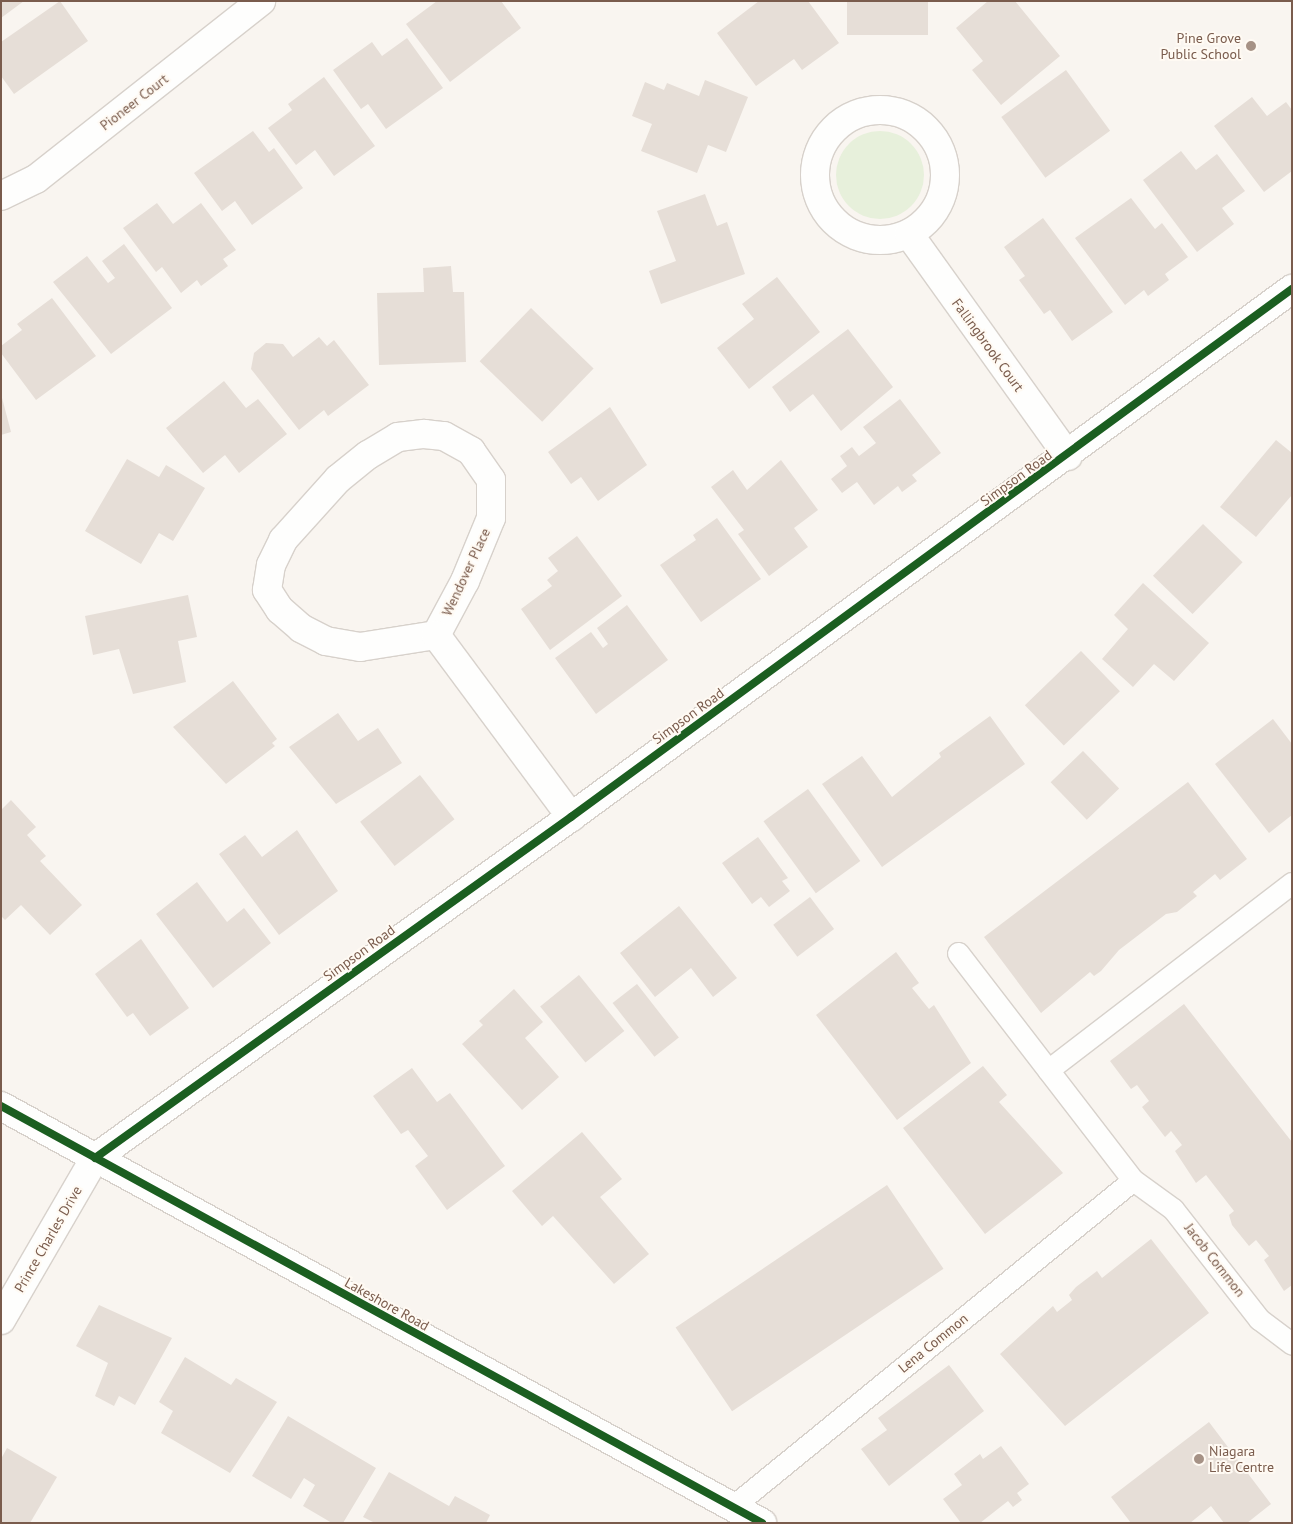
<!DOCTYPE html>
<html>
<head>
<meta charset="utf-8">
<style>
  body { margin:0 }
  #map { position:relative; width:1293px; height:1524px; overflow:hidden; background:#f9f5f0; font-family:"PT Sans",sans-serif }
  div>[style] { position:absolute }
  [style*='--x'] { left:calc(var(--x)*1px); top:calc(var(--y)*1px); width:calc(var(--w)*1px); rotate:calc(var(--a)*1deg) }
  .green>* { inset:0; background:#e7f0db }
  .round { border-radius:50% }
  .building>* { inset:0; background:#e6ded7; transform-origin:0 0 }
  .roads { filter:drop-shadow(1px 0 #d7d1cb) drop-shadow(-1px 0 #d7d1cb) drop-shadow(0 1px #d7d1cb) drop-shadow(0 -1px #d7d1cb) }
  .service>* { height:21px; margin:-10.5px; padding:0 10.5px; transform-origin:10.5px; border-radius:10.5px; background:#fefefd }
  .minor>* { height:28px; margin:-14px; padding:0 14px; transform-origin:14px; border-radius:14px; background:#fefefd }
  .minor>.ring { margin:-14px; padding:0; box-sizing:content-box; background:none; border:28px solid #fefefd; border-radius:50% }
  .secondary>* { height:28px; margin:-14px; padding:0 14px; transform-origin:14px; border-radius:14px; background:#fefefd }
  .cycleway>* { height:8px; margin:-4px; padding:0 4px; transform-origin:4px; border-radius:4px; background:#1b5e20 }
  .dots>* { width:14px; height:14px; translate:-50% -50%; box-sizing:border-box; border:2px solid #fffaf3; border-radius:50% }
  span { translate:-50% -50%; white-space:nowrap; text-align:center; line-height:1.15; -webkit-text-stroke:4px #fffaf3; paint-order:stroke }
  .poi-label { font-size:14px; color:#7a5c4d }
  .right { translate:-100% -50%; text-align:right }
  .left { translate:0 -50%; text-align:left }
  .street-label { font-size:14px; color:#7a5c4d }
  .frame { position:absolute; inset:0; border:2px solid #7a5c4d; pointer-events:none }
</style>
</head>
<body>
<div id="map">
  <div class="green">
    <div class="round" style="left:836px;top:131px;width:88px;height:88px"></div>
  </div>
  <div class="building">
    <div style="clip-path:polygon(1px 1px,24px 1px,1px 18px)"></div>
    <div style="clip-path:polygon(60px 1px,88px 41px,14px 94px,1px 76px,1px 42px)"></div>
    <div style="clip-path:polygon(437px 1px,501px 1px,521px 28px,450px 82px,406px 24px)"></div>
    <div style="clip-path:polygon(759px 1px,808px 1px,839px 43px,802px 70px,794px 59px,756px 86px,717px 33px)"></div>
    <div style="left:847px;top:1px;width:81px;height:34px"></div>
    <div style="clip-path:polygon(988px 1px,1015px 1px,1060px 56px,1001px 105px,972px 70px,983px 61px,956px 28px)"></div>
    <div style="clip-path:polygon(407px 38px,443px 88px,386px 129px,368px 104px,361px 109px,333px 70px,372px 42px,382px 56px)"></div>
    <div style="left:1066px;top:70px;width:75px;height:80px;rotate:54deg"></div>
    <div style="clip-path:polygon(324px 77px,375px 146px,334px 176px,315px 150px,296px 165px,268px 128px,292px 110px,288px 104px)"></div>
    <div style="clip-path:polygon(705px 80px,748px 97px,726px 152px,708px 145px,697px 173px,641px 151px,652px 124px,632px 116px,645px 82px,664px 90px,667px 83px,699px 96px)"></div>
    <div style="clip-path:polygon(1252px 97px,1267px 116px,1286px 102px,1292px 110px,1292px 171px,1264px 192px,1214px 126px)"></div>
    <div style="clip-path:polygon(253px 131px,269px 152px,274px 148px,303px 188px,252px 225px,235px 201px,222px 211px,194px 173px)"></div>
    <div style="clip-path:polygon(1181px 151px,1196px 170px,1217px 154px,1245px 191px,1222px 208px,1234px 224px,1197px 252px,1143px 180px)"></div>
    <div style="clip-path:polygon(705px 194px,717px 226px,727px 222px,745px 274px,661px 304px,649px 271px,676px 261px,657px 211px)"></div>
    <div style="clip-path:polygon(1131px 198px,1155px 229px,1162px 223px,1188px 257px,1165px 274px,1169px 280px,1148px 296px,1144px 290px,1125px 305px,1075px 238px)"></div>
    <div style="clip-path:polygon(157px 203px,173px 224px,201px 203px,236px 250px,223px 259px,228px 266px,201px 286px,197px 280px,181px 293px,162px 267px,156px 272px,123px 228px)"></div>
    <div style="clip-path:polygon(1043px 218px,1113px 312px,1072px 341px,1050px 310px,1044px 314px,1019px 280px,1025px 276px,1004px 247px)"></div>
    <div style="clip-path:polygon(124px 244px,172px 308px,111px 354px,53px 282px,87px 256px,108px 283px,115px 278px,102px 261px)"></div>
    <div style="clip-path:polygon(451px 266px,453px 292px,464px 292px,466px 362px,379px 365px,377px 293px,424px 292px,423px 268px)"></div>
    <div style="clip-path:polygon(777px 277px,820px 332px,749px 389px,717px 348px,754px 319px,742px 304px)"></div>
    <div style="clip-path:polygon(52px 298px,96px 356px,36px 400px,1px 353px,1px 346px,22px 330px,17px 324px)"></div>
    <div style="left:531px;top:308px;width:87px;height:74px;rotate:44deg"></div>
    <div style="clip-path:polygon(848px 329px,893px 387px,841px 431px,813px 394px,790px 412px,772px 387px)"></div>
    <div style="clip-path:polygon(319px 337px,327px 346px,334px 340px,369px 385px,328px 416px,324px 410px,299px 430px,251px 369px,254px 353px,266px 343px,283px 344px,293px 357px)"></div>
    <div style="clip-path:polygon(224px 381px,246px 408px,258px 399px,287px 434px,239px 473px,225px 455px,203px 473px,166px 428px)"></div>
    <div style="clip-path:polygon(1px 394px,11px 432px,1px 435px)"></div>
    <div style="clip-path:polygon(900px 399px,941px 453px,912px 475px,917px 481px,902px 492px,898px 486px,874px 505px,857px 482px,842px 493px,831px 479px,847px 466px,840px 456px,852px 447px,859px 456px,876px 443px,863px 427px)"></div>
    <div style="clip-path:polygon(610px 407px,647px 465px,598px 501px,581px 477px,571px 484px,548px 452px)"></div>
    <div style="clip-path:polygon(1276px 440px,1292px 453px,1292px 495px,1256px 537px,1220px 507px)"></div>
    <div style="clip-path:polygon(127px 459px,159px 477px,166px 465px,205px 488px,173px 541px,159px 533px,141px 564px,85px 531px)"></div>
    <div style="clip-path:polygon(781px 460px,818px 510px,794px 528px,808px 547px,769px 576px,738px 534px,744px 530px,711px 487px,733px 470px,747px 490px)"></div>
    <div style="clip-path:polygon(717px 518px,761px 579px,701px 622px,660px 565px,696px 540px,693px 535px)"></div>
    <div style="left:1203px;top:524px;width:55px;height:72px;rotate:44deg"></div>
    <div style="clip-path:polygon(577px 536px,622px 596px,550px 650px,521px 609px,552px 586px,547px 580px,558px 571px,548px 558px)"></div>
    <div style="clip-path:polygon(1143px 583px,1209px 643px,1174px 681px,1154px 664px,1133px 687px,1102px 659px,1128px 629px,1114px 615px)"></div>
    <div style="clip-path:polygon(188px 595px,197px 637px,178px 641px,186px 682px,133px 694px,119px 649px,93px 655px,85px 616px)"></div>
    <div style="clip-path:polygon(627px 605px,668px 660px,596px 714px,555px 658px,591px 632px,603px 648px,608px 644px,597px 628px)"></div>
    <div style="left:1081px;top:651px;width:56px;height:78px;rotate:46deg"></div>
    <div style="clip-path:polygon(233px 681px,277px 739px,272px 743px,275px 746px,226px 784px,173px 727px)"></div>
    <div style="clip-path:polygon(338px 713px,358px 741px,378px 728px,402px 763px,336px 804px,289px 747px)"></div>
    <div style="clip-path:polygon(990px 716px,1025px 764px,882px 867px,822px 784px,862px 756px,892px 797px,941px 757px,939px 753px)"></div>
    <div style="clip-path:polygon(1273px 719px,1292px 744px,1292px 815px,1269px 833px,1215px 764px)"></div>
    <div style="left:1083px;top:751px;width:52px;height:45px;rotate:46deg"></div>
    <div style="left:420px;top:775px;width:56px;height:76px;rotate:52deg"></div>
    <div style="clip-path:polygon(1188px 782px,1247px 859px,1220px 880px,1215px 874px,1193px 892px,1197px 896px,1177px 912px,1166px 914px,1119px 950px,1101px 971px,1094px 976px,1090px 972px,1041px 1013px,984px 937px)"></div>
    <div style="left:808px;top:789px;width:89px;height:55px;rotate:54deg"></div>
    <div style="clip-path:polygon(11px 800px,36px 827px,27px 835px,46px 856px,40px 861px,82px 905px,50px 935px,21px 905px,5px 920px,1px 916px,1px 810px)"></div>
    <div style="clip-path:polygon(297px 830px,338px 891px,279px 935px,219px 854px,245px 835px,262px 857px)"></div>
    <div style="clip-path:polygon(758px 837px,788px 878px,782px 881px,790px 891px,769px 907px,761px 897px,752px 904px,722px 863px)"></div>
    <div style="clip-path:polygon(197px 882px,227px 922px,244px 908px,271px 943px,213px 988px,156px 914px)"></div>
    <div style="left:810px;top:897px;width:40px;height:46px;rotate:53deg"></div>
    <div style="clip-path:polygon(679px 906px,737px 978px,713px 997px,691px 968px,655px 997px,620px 953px)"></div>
    <div style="clip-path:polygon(141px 939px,189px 1008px,150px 1036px,133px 1013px,127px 1017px,95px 974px)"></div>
    <div style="clip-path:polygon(896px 952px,919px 983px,912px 988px,929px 1009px,934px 1005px,971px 1063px,897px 1120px,816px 1015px)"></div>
    <div style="left:579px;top:975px;width:72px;height:50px;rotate:51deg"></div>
    <div style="left:637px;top:984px;width:68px;height:31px;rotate:52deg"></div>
    <div style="clip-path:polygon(514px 989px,543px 1022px,525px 1038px,559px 1077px,522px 1110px,462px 1044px,483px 1025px,479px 1021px)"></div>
    <div style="clip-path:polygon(1184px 1004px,1292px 1142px,1292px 1285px,1284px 1291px,1264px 1260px,1269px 1256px,1256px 1240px,1249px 1246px,1232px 1225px,1229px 1215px,1234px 1211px,1206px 1175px,1196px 1183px,1175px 1151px,1182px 1145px,1171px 1131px,1165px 1137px,1142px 1107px,1149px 1101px,1137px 1085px,1131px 1089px,1110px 1061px)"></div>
    <div style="clip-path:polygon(983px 1066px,1007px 1095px,999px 1102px,1063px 1173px,985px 1234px,903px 1128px)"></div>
    <div style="clip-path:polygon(412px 1068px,437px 1102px,450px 1093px,505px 1166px,447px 1210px,415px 1166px,428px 1156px,408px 1130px,401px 1134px,373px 1096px)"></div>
    <div style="clip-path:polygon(582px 1132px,622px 1179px,600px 1197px,649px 1254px,614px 1284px,553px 1216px,542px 1226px,512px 1191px)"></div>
    <div style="left:887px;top:1185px;width:101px;height:255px;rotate:56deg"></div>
    <div style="clip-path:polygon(1151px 1239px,1209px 1313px,1065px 1426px,1000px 1354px,1053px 1306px,1057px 1312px,1072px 1300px,1069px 1295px,1076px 1287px,1097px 1271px,1102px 1278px)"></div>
    <div style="clip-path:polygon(99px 1305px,172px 1338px,135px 1405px,119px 1396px,114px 1406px,95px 1396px,108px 1363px,76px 1346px)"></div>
    <div style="clip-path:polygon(185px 1357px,231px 1385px,236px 1378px,277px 1402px,230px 1473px,161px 1433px,173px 1411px,159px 1402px)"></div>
    <div style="clip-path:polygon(949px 1365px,984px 1411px,889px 1486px,861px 1449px,887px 1430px,878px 1418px)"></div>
    <div style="clip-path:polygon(288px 1416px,376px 1468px,343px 1523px,332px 1523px,303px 1506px,315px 1485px,304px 1478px,291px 1499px,252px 1476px)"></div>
    <div style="clip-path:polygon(1209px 1422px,1271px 1504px,1247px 1523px,1224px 1523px,1211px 1506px,1190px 1523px,1131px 1523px,1111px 1497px)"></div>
    <div style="clip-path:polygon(1001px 1446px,1029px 1484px,1017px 1493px,1022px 1500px,1013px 1507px,1008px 1501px,980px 1523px,961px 1523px,943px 1499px,962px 1485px,954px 1474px,980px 1454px,983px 1459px)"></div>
    <div style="clip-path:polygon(7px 1448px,57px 1477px,30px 1523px,1px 1523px,1px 1459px)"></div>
    <div style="clip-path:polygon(389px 1472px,449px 1506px,455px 1496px,490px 1515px,486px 1523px,375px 1523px,363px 1517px)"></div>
  </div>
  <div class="roads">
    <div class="service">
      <div style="--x:958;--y:953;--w:287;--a:52.4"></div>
      <div style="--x:1133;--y:1180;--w:49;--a:35.9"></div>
      <div style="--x:1173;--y:1209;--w:140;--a:52"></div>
      <div style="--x:1259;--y:1319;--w:41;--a:37.1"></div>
      <div style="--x:1048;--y:1070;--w:307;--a:-37.5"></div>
      <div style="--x:732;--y:1507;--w:517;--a:-39.2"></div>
    </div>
    <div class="minor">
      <div class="ring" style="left:815px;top:110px;width:102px;height:102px"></div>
      <div style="--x:1;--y:196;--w:39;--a:-26"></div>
      <div style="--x:36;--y:179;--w:287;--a:-38.3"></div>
      <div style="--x:909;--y:234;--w:273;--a:54.4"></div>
      <div style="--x:424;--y:434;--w:20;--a:6"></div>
      <div style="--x:444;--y:436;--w:31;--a:29"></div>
      <div style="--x:471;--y:451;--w:35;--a:55"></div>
      <div style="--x:491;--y:480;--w:38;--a:90"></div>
      <div style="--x:491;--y:518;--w:68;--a:112.4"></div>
      <div style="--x:465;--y:581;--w:61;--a:118.2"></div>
      <div style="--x:436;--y:635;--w:77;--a:171"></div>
      <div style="--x:360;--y:647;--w:35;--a:-170"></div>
      <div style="--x:326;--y:641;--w:28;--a:-153"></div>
      <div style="--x:301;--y:628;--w:28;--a:-139"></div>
      <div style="--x:280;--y:610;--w:24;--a:-123"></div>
      <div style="--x:267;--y:590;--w:25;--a:-81"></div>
      <div style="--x:271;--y:565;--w:28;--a:-64"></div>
      <div style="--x:283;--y:540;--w:82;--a:-48"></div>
      <div style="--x:338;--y:479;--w:38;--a:-39"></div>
      <div style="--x:368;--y:455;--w:35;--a:-31"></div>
      <div style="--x:398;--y:437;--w:26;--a:-7"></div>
      <div style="--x:436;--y:635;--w:227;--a:53.4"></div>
      <div style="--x:1;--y:1320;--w:187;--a:-59.9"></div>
      <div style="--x:95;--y:1158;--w:586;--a:-35.62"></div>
      <div style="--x:571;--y:817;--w:894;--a:-36.22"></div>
    </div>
    <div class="secondary">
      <div style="--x:1;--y:1106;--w:868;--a:28.72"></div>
    </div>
  </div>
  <div class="cycleway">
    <div style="--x:1;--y:1106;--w:868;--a:28.72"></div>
    <div style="--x:95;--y:1158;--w:586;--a:-35.62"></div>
    <div style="--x:571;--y:817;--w:894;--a:-36.22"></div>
  </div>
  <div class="dots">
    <div style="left:1251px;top:46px;background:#a69286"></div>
    <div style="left:1199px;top:1459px;background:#a69286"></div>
  </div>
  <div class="poi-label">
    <span class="right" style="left:1241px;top:46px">Pine Grove<br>Public School</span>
    <span class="left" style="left:1209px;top:1459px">Niagara<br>Life Centre</span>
  </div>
  <div class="street-label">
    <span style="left:134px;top:102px;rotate:-38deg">Pioneer Court</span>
    <span style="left:988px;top:345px;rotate:54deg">Fallingbrook Court</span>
    <span style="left:1016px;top:478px;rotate:-36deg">Simpson Road</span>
    <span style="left:466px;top:572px;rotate:-65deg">Wendover Place</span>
    <span style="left:688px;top:716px;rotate:-36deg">Simpson Road</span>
    <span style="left:359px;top:953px;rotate:-36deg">Simpson Road</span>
    <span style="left:48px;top:1239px;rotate:-60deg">Prince Charles Drive</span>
    <span style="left:1215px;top:1260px;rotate:52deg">Jacob Common</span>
    <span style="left:387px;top:1304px;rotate:29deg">Lakeshore Road</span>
    <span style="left:933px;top:1343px;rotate:-39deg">Lena Common</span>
  </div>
  <div class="frame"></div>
</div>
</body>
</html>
